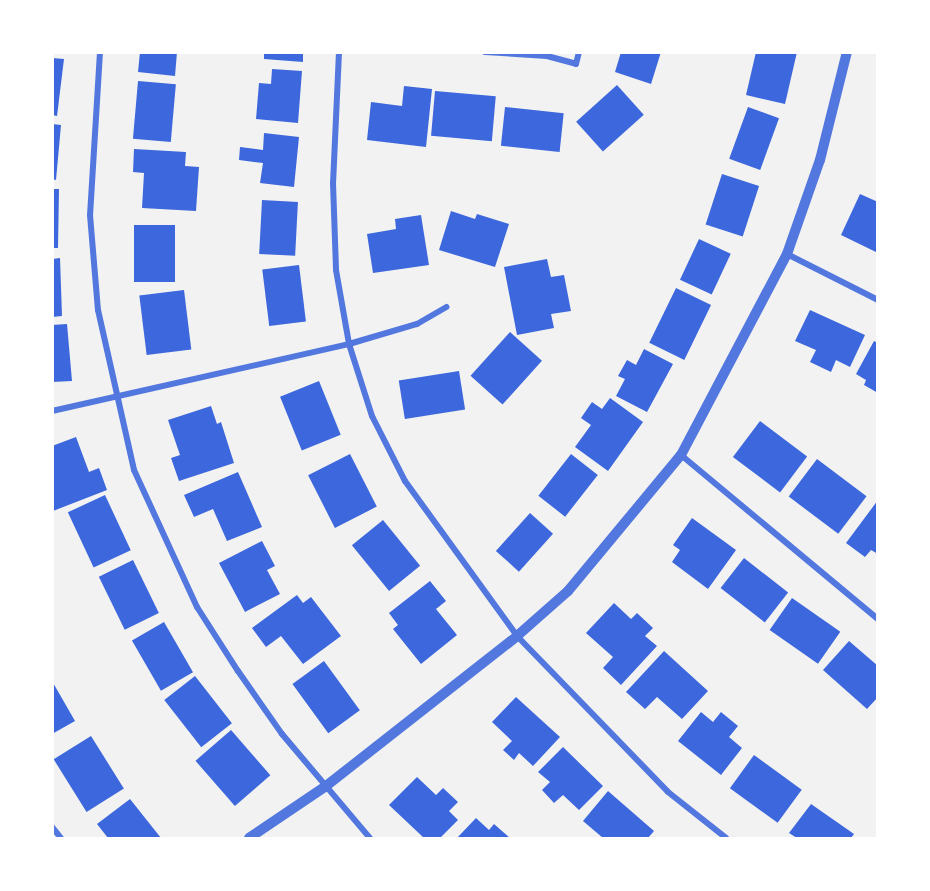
<!DOCTYPE html>
<html>
<head>
<meta charset="utf-8">
<style>
  body { margin:0 }
  #map { position:relative; width:930px; height:891px; overflow:hidden; background:#f2f2f2; font-family:Lato,sans-serif }
  div>[style] { position:absolute }
  [style*='--x'] { left:calc(var(--x)*1px); top:calc(var(--y)*1px); width:calc(var(--w)*1px); rotate:calc(var(--a)*1deg) }
  .building>* { inset:0; background:#3d67dc; transform-origin:0 0 }
  .minor>* { height:6px; margin:-3px; padding:0 3px; transform-origin:3px; border-radius:3px; background:#5277de }
  .tertiary>* { height:10px; margin:-5px; padding:0 5px; transform-origin:5px; border-radius:5px; background:#5277de }
  span { translate:-50% -50%; white-space:nowrap; text-align:center; line-height:1.15; -webkit-text-stroke:4.5px #fff; paint-order:stroke }
  .frame { position:absolute; inset:0; border:54px solid #fff; pointer-events:none }
</style>
</head>
<body>
<div id="map">
  <div class="building">
    <div style="clip-path:polygon(140px 52px,177px 52px,175px 76px,138px 72px)"></div>
    <div style="clip-path:polygon(264px 52px,303px 52px,303px 62px,264px 59px)"></div>
    <div style="clip-path:polygon(621px 52px,661px 52px,651px 84px,615px 72px)"></div>
    <div style="clip-path:polygon(756px 52px,797px 52px,785px 104px,746px 95px)"></div>
    <div style="clip-path:polygon(52px 58px,64px 59px,57px 116px,52px 115px)"></div>
    <div style="clip-path:polygon(272px 69px,302px 71px,298px 123px,256px 119px,259px 83px,271px 84px)"></div>
    <div style="left:138px;top:81px;width:38px;height:58px;rotate:5deg"></div>
    <div style="left:617px;top:85px;width:40px;height:55px;rotate:48deg"></div>
    <div style="clip-path:polygon(404px 86px,432px 89px,426px 147px,367px 140px,371px 102px,402px 106px)"></div>
    <div style="left:435px;top:91px;width:61px;height:45px;rotate:5deg"></div>
    <div style="left:505px;top:107px;width:59px;height:39px;rotate:6deg"></div>
    <div style="left:748px;top:107px;width:33px;height:55px;rotate:20deg"></div>
    <div style="clip-path:polygon(52px 124px,61px 125px,56px 180px,52px 179px)"></div>
    <div style="clip-path:polygon(264px 133px,299px 137px,294px 187px,260px 183px,263px 163px,239px 160px,240px 147px,263px 150px)"></div>
    <div style="clip-path:polygon(134px 149px,186px 152px,185px 166px,199px 167px,196px 211px,142px 208px,144px 173px,133px 172px)"></div>
    <div style="left:722px;top:174px;width:39px;height:53px;rotate:18deg"></div>
    <div style="clip-path:polygon(52px 189px,59px 189px,58px 248px,52px 248px)"></div>
    <div style="clip-path:polygon(860px 194px,878px 202px,878px 253px,841px 235px)"></div>
    <div style="left:262px;top:200px;width:36px;height:54px;rotate:3deg"></div>
    <div style="clip-path:polygon(451px 211px,475px 219px,477px 214px,509px 224px,495px 267px,439px 250px)"></div>
    <div style="clip-path:polygon(421px 215px,429px 265px,373px 273px,367px 234px,396px 229px,395px 219px)"></div>
    <div style="left:134px;top:225px;width:41px;height:57px"></div>
    <div style="left:699px;top:239px;width:35px;height:45px;rotate:25deg"></div>
    <div style="clip-path:polygon(60px 258px,62px 316px,52px 317px,52px 259px)"></div>
    <div style="clip-path:polygon(547px 259px,551px 277px,564px 275px,571px 311px,551px 314px,554px 328px,517px 335px,504px 267px)"></div>
    <div style="left:299px;top:265px;width:57px;height:37px;rotate:83deg"></div>
    <div style="left:676px;top:288px;width:39px;height:61px;rotate:26deg"></div>
    <div style="left:184px;top:290px;width:60px;height:45px;rotate:83deg"></div>
    <div style="clip-path:polygon(810px 310px,865px 335px,850px 367px,836px 360px,831px 372px,810px 362px,816px 350px,795px 341px)"></div>
    <div style="clip-path:polygon(67px 324px,72px 381px,52px 382px,52px 325px)"></div>
    <div style="left:510px;top:332px;width:43px;height:59px;rotate:42deg"></div>
    <div style="clip-path:polygon(874px 341px,878px 343px,878px 393px,864px 385px,866px 380px,856px 374px)"></div>
    <div style="clip-path:polygon(644px 349px,673px 364px,647px 412px,616px 396px,625px 379px,618px 376px,627px 360px,636px 365px)"></div>
    <div style="left:459px;top:371px;width:39px;height:61px;rotate:81deg"></div>
    <div style="left:319px;top:381px;width:58px;height:42px;rotate:68deg"></div>
    <div style="clip-path:polygon(610px 398px,643px 422px,608px 471px,575px 447px,591px 425px,581px 418px,592px 402px,602px 409px)"></div>
    <div style="clip-path:polygon(211px 406px,217px 424px,221px 422px,234px 463px,179px 481px,171px 458px,180px 455px,168px 420px)"></div>
    <div style="left:760px;top:421px;width:59px;height:45px;rotate:37deg"></div>
    <div style="clip-path:polygon(76px 437px,89px 472px,99px 468px,107px 490px,53px 511px,52px 446px)"></div>
    <div style="left:350px;top:454px;width:59px;height:47px;rotate:63deg"></div>
    <div style="left:571px;top:454px;width:34px;height:53px;rotate:38deg"></div>
    <div style="left:817px;top:459px;width:62px;height:47px;rotate:37deg"></div>
    <div style="clip-path:polygon(238px 472px,262px 527px,227px 541px,213px 509px,194px 517px,184px 495px)"></div>
    <div style="left:105px;top:495px;width:61px;height:41px;rotate:65deg"></div>
    <div style="clip-path:polygon(878px 500px,878px 554px,871px 550px,865px 557px,846px 543px)"></div>
    <div style="left:530px;top:513px;width:31px;height:51px;rotate:42deg"></div>
    <div style="clip-path:polygon(692px 518px,736px 550px,708px 589px,672px 562px,680px 550px,673px 545px)"></div>
    <div style="left:383px;top:520px;width:59px;height:40px;rotate:51deg"></div>
    <div style="clip-path:polygon(262px 541px,275px 566px,267px 570px,280px 594px,245px 612px,219px 563px)"></div>
    <div style="left:744px;top:558px;width:56px;height:38px;rotate:38deg"></div>
    <div style="left:133px;top:560px;width:59px;height:38px;rotate:64deg"></div>
    <div style="clip-path:polygon(430px 581px,446px 601px,436px 609px,457px 635px,421px 664px,393px 629px,398px 625px,389px 613px)"></div>
    <div style="clip-path:polygon(297px 595px,303px 603px,311px 597px,341px 636px,303px 664px,281px 636px,266px 647px,252px 628px)"></div>
    <div style="left:792px;top:598px;width:59px;height:39px;rotate:35deg"></div>
    <div style="clip-path:polygon(614px 603px,631px 619px,637px 613px,653px 628px,645px 636px,657px 646px,621px 685px,603px 668px,613px 657px,586px 633px)"></div>
    <div style="left:164px;top:622px;width:58px;height:37px;rotate:60deg"></div>
    <div style="clip-path:polygon(849px 641px,878px 666px,878px 697px,867px 709px,823px 670px)"></div>
    <div style="clip-path:polygon(664px 651px,708px 691px,682px 719px,657px 697px,645px 709px,626px 692px)"></div>
    <div style="left:324px;top:661px;width:61px;height:39px;rotate:54deg"></div>
    <div style="left:195px;top:676px;width:60px;height:39px;rotate:52deg"></div>
    <div style="clip-path:polygon(52px 681px,75px 721px,52px 734px)"></div>
    <div style="clip-path:polygon(516px 697px,560px 737px,533px 766px,519px 753px,514px 760px,503px 750px,512px 741px,492px 722px)"></div>
    <div style="clip-path:polygon(701px 712px,713px 722px,721px 712px,738px 726px,729px 737px,742px 748px,721px 775px,678px 741px)"></div>
    <div style="left:231px;top:730px;width:60px;height:47px;rotate:49deg"></div>
    <div style="left:91px;top:736px;width:62px;height:44px;rotate:58deg"></div>
    <div style="clip-path:polygon(563px 747px,603px 786px,579px 810px,563px 795px,554px 803px,542px 790px,550px 782px,538px 772px)"></div>
    <div style="left:754px;top:755px;width:59px;height:41px;rotate:36deg"></div>
    <div style="clip-path:polygon(417px 777px,436px 795px,443px 788px,458px 802px,449px 811px,458px 820px,440px 838px,424px 838px,389px 805px)"></div>
    <div style="clip-path:polygon(608px 791px,654px 831px,648px 838px,603px 838px,583px 821px)"></div>
    <div style="clip-path:polygon(130px 799px,161px 838px,108px 838px,97px 824px)"></div>
    <div style="clip-path:polygon(811px 804px,854px 834px,851px 838px,797px 838px,789px 833px)"></div>
    <div style="clip-path:polygon(476px 818px,489px 830px,494px 824px,510px 838px,457px 838px)"></div>
  </div>
  <div class="minor">
    <div style="--x:100;--y:52;--w:163;--a:93.5"></div>
    <div style="--x:90;--y:215;--w:95;--a:85.2"></div>
    <div style="--x:98;--y:310;--w:164;--a:77.3"></div>
    <div style="--x:134;--y:470;--w:151;--a:65.3"></div>
    <div style="--x:197;--y:607;--w:76;--a:57.4"></div>
    <div style="--x:238;--y:671;--w:77;--a:55.1"></div>
    <div style="--x:282;--y:734;--w:136;--a:49.8"></div>
    <div style="--x:339;--y:52;--w:131;--a:92.6"></div>
    <div style="--x:333;--y:183;--w:87;--a:88"></div>
    <div style="--x:336;--y:270;--w:75;--a:80"></div>
    <div style="--x:349;--y:344;--w:76;--a:72.3"></div>
    <div style="--x:372;--y:416;--w:73;--a:63.1"></div>
    <div style="--x:405;--y:481;--w:191;--a:54.1"></div>
    <div style="--x:517;--y:636;--w:217;--a:45.9"></div>
    <div style="--x:668;--y:792;--w:74;--a:38.4"></div>
    <div style="--x:485;--y:52;--w:62;--a:3.7"></div>
    <div style="--x:547;--y:56;--w:30;--a:15"></div>
    <div style="--x:576;--y:64;--w:12;--a:-76"></div>
    <div style="--x:787;--y:254;--w:102;--a:26.8"></div>
    <div style="--x:52;--y:411;--w:304;--a:-12.7"></div>
    <div style="--x:349;--y:344;--w:71;--a:-16.4"></div>
    <div style="--x:417;--y:324;--w:34;--a:-30"></div>
    <div style="--x:681;--y:455;--w:256;--a:39.8"></div>
    <div style="--x:52;--y:827;--w:14;--a:51"></div>
  </div>
  <div class="tertiary">
    <div style="--x:249;--y:838;--w:93;--a:-34"></div>
    <div style="--x:326;--y:786;--w:243;--a:-38.1"></div>
    <div style="--x:517;--y:636;--w:68;--a:-41.4"></div>
    <div style="--x:568;--y:591;--w:177;--a:-50.3"></div>
    <div style="--x:681;--y:455;--w:227;--a:-62.2"></div>
    <div style="--x:787;--y:254;--w:100;--a:-70.7"></div>
    <div style="--x:820;--y:160;--w:111;--a:-76"></div>
  </div>
  <div class="frame"></div>
</div>
</body>
</html>
